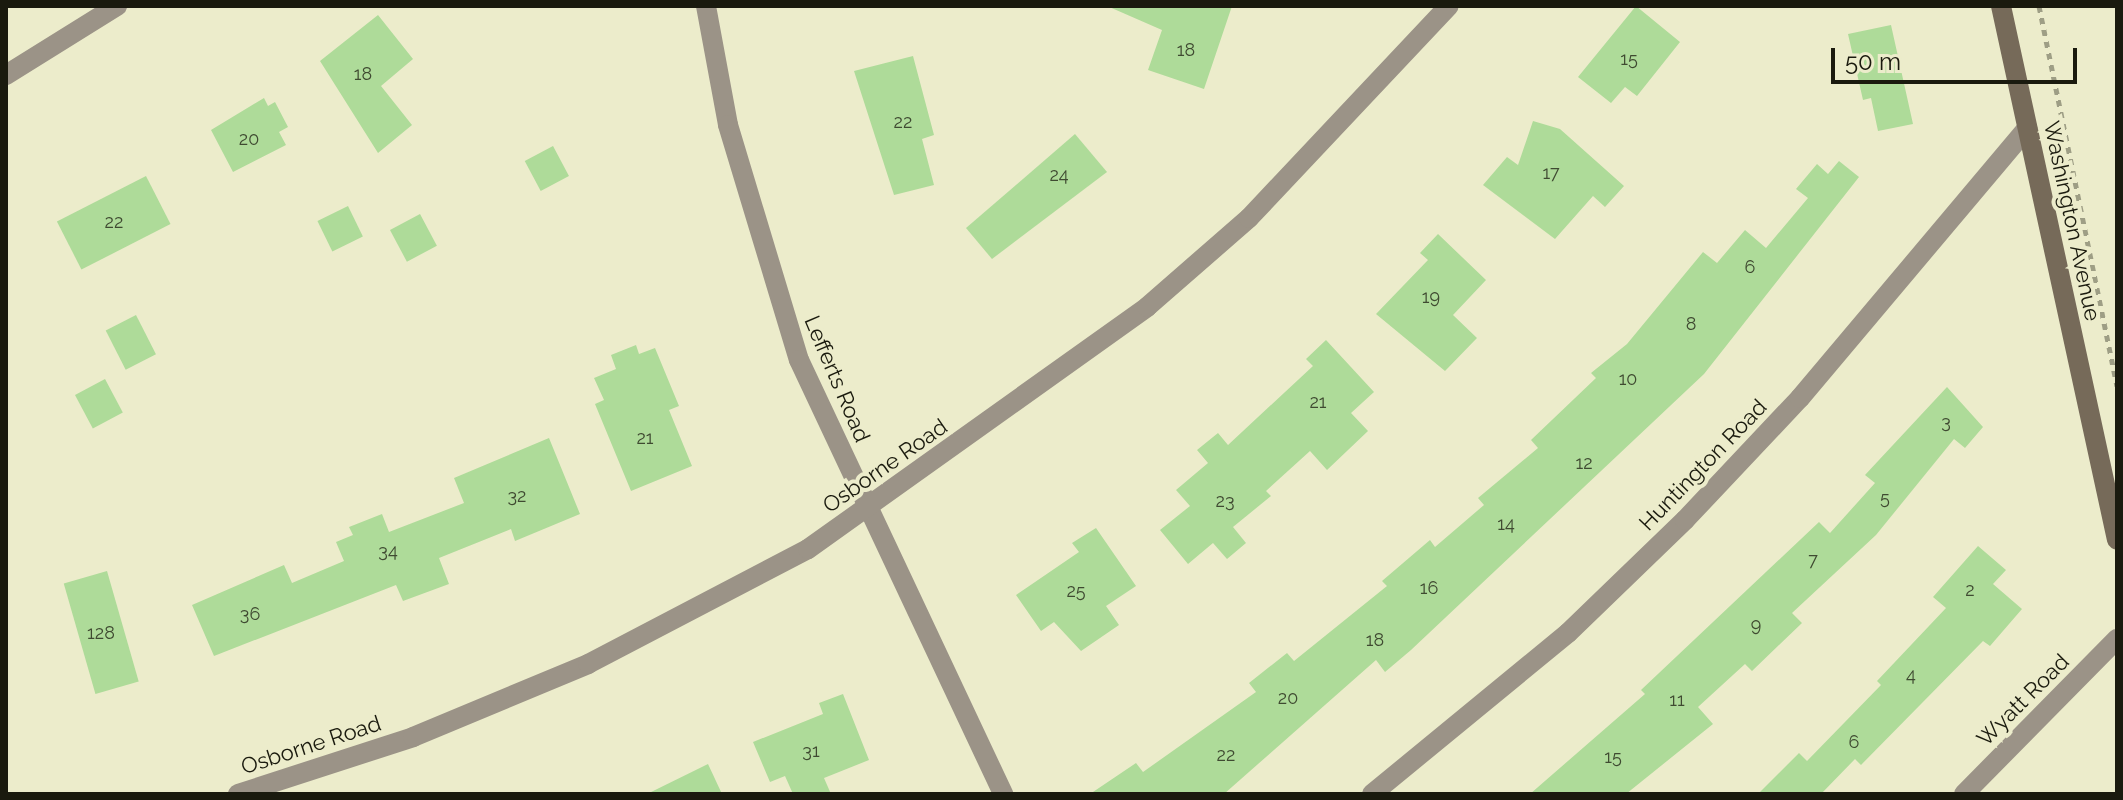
<!DOCTYPE html>
<html>
<head>
<meta charset="utf-8">
<style>
  body { margin:0 }
  #map { position:relative; width:2123px; height:800px; overflow:hidden; background:#ececcb; font-family:Raleway,sans-serif }
  div>[style] { position:absolute }
  [style*='--x'] { left:calc(var(--x)*1px); top:calc(var(--y)*1px); width:calc(var(--w)*1px); rotate:calc(var(--a)*1deg) }
  .building>* { inset:0; background:#aedb99; transform-origin:0 0 }
  .path>* { height:5px; margin-top:-2.5px; transform-origin:0; background:repeating-linear-gradient(90deg,#9e9e85 0 6px,transparent 0 12px) }
  .minor>* { height:20px; margin:-10px; padding:0 10px; transform-origin:10px; border-radius:10px; background:#9b9387 }
  .secondary>* { height:20px; margin:-10px; padding:0 10px; transform-origin:10px; border-radius:10px; background:#766a59 }
  span { translate:-50% -50%; white-space:nowrap; text-align:center; line-height:1.15; -webkit-text-stroke:8px #ececcb; paint-order:stroke }
  .number-label { font-size:18px; color:#3f4a31 }
  .number-label span { -webkit-text-stroke-width:0 }
  .street-label { font-size:22px; color:#1a1a0e }
  .frame { position:absolute; inset:0; border:8px solid #1a1a0e; pointer-events:none }
  .scale { position:absolute; left:1831px; top:48px; width:246px; height:36px; box-sizing:border-box; border:4px solid #1a1a0e; border-top:0; padding-left:10px; font-size:24px; line-height:28px; white-space:nowrap; color:#1a1a0e; -webkit-text-stroke:6px #ececcb; paint-order:stroke }
</style>
</head>
<body>
<div id="map">
  <div class="building">
    <div style="clip-path:polygon(1107px 6px,1232px 6px,1204px 89px,1148px 70px,1162px 30px)"></div>
    <div style="clip-path:polygon(1636px 6px,1680px 42px,1637px 96px,1625px 87px,1611px 103px,1578px 77px)"></div>
    <div style="clip-path:polygon(378px 15px,413px 59px,381px 86px,412px 125px,378px 153px,320px 61px)"></div>
    <div style="clip-path:polygon(1891px 25px,1913px 124px,1878px 131px,1871px 98px,1863px 100px,1848px 34px)"></div>
    <div style="clip-path:polygon(913px 56px,934px 135px,922px 139px,934px 185px,894px 195px,854px 71px)"></div>
    <div style="clip-path:polygon(264px 98px,268px 106px,275px 102px,288px 127px,279px 132px,286px 145px,233px 172px,211px 130px)"></div>
    <div style="clip-path:polygon(1533px 121px,1560px 129px,1624px 186px,1605px 207px,1593px 196px,1555px 239px,1483px 185px,1507px 157px,1518px 165px)"></div>
    <div style="clip-path:polygon(1075px 134px,1107px 172px,992px 259px,966px 228px)"></div>
    <div style="left:553px;top:146px;width:34px;height:32px;rotate:62deg"></div>
    <div style="clip-path:polygon(1839px 161px,1859px 177px,1704px 374px,1411px 650px,1385px 672px,1376px 660px,1224px 794px,1090px 794px,1136px 763px,1143px 772px,1256px 692px,1249px 683px,1287px 653px,1294px 661px,1387px 586px,1382px 581px,1430px 540px,1435px 547px,1484px 505px,1478px 498px,1538px 448px,1531px 440px,1596px 378px,1591px 373px,1627px 344px,1703px 252px,1717px 263px,1745px 230px,1766px 248px,1808px 198px,1796px 189px,1817px 164px,1828px 174px)"></div>
    <div style="left:146px;top:176px;width:54px;height:100px;rotate:63deg"></div>
    <div style="left:348px;top:206px;width:34px;height:34px;rotate:64deg"></div>
    <div style="left:420px;top:214px;width:36px;height:34px;rotate:62deg"></div>
    <div style="clip-path:polygon(1438px 234px,1486px 280px,1453px 315px,1477px 338px,1445px 371px,1376px 314px,1428px 260px,1420px 253px)"></div>
    <div style="left:136px;top:315px;width:44px;height:34px;rotate:63deg"></div>
    <div style="clip-path:polygon(1326px 340px,1374px 392px,1351px 413px,1368px 431px,1327px 470px,1310px 451px,1266px 491px,1271px 496px,1233px 527px,1246px 543px,1227px 559px,1213px 543px,1188px 564px,1160px 530px,1190px 506px,1176px 490px,1208px 463px,1197px 450px,1218px 433px,1228px 445px,1313px 366px,1306px 359px)"></div>
    <div style="clip-path:polygon(636px 345px,639px 354px,655px 348px,679px 406px,669px 410px,692px 466px,631px 491px,595px 404px,604px 400px,594px 378px,616px 369px,611px 355px)"></div>
    <div style="left:105px;top:379px;width:38px;height:34px;rotate:62deg"></div>
    <div style="clip-path:polygon(1947px 387px,1983px 427px,1965px 448px,1954px 439px,1876px 535px,1792px 613px,1802px 623px,1752px 671px,1745px 664px,1698px 707px,1713px 724px,1626px 794px,1530px 794px,1645px 694px,1641px 690px,1819px 522px,1830px 533px,1875px 483px,1865px 475px)"></div>
    <div style="clip-path:polygon(549px 438px,580px 514px,515px 541px,511px 529px,439px 558px,449px 584px,403px 601px,396px 585px,214px 656px,192px 605px,284px 565px,292px 583px,344px 561px,336px 542px,353px 535px,349px 527px,382px 514px,389px 532px,464px 503px,454px 478px)"></div>
    <div style="clip-path:polygon(1096px 528px,1136px 586px,1106px 606px,1119px 625px,1081px 651px,1054px 622px,1041px 631px,1016px 595px,1079px 552px,1072px 543px)"></div>
    <div style="clip-path:polygon(1978px 546px,2006px 570px,1993px 584px,2022px 609px,1990px 646px,1983px 641px,1861px 765px,1855px 759px,1821px 794px,1758px 794px,1799px 753px,1807px 761px,1881px 685px,1877px 681px,1946px 608px,1933px 597px)"></div>
    <div style="left:107px;top:571px;width:115px;height:45px;rotate:74deg"></div>
    <div style="clip-path:polygon(843px 694px,869px 760px,824px 778px,831px 794px,793px 794px,785px 776px,770px 782px,753px 742px,823px 714px,819px 703px)"></div>
    <div style="clip-path:polygon(708px 764px,722px 794px,647px 794px)"></div>
  </div>
  <div class="path">
    <div style="--x:2039;--y:6;--w:388;--a:78.4"></div>
  </div>
  <div class="minor">
    <div style="--x:706;--y:6;--w:121;--a:79.5"></div>
    <div style="--x:728;--y:125;--w:245;--a:73.2"></div>
    <div style="--x:799;--y:360;--w:480;--a:64.8"></div>
    <div style="--x:6;--y:75;--w:131;--a:-31.9"></div>
    <div style="--x:238;--y:794;--w:184;--a:-18"></div>
    <div style="--x:413;--y:737;--w:190;--a:-22.6"></div>
    <div style="--x:588;--y:664;--w:248;--a:-27.6"></div>
    <div style="--x:808;--y:549;--w:417;--a:-35.5"></div>
    <div style="--x:1147;--y:307;--w:135;--a:-41.1"></div>
    <div style="--x:1249;--y:218;--w:291;--a:-46.7"></div>
    <div style="--x:1372;--y:794;--w:254;--a:-39.4"></div>
    <div style="--x:1568;--y:633;--w:163;--a:-44"></div>
    <div style="--x:1685;--y:520;--w:168;--a:-46.7"></div>
    <div style="--x:1800;--y:398;--w:353;--a:-49.9"></div>
    <div style="--x:1964;--y:794;--w:218;--a:-45.4"></div>
  </div>
  <div class="secondary">
    <div style="--x:2001;--y:6;--w:546;--a:77.74"></div>
  </div>
  <div class="number-label">
    <span style="left:1186px;top:50px">18</span>
    <span style="left:1629px;top:59px">15</span>
    <span style="left:363px;top:74px">18</span>
    <span style="left:903px;top:122px">22</span>
    <span style="left:249px;top:139px">20</span>
    <span style="left:1551px;top:173px">17</span>
    <span style="left:1059px;top:175px">24</span>
    <span style="left:114px;top:222px">22</span>
    <span style="left:1750px;top:267px">6</span>
    <span style="left:1431px;top:297px">19</span>
    <span style="left:1691px;top:324px">8</span>
    <span style="left:1628px;top:379px">10</span>
    <span style="left:1318px;top:402px">21</span>
    <span style="left:1946px;top:422px">3</span>
    <span style="left:645px;top:438px">21</span>
    <span style="left:1584px;top:463px">12</span>
    <span style="left:517px;top:496px">32</span>
    <span style="left:1885px;top:498px">5</span>
    <span style="left:1225px;top:501px">23</span>
    <span style="left:1506px;top:524px">14</span>
    <span style="left:388px;top:551px">34</span>
    <span style="left:1813px;top:560px">7</span>
    <span style="left:1429px;top:588px">16</span>
    <span style="left:1970px;top:590px">2</span>
    <span style="left:1076px;top:591px">25</span>
    <span style="left:250px;top:614px">36</span>
    <span style="left:1756px;top:625px">9</span>
    <span style="left:101px;top:633px">128</span>
    <span style="left:1375px;top:640px">18</span>
    <span style="left:1911px;top:675px">4</span>
    <span style="left:1288px;top:698px">20</span>
    <span style="left:1677px;top:700px">11</span>
    <span style="left:1854px;top:742px">6</span>
    <span style="left:811px;top:751px">31</span>
    <span style="left:1226px;top:755px">22</span>
    <span style="left:1613px;top:757px">15</span>
  </div>
  <div class="street-label">
    <span style="left:2072px;top:221px;rotate:78deg">Washington Avenue</span>
    <span style="left:837px;top:379px;rotate:67deg">Lefferts Road</span>
    <span style="left:1703px;top:465px;rotate:-46deg">Huntington Road</span>
    <span style="left:885px;top:466px;rotate:-35deg">Osborne Road</span>
    <span style="left:2023px;top:700px;rotate:-45deg">Wyatt Road</span>
    <span style="left:311px;top:745px;rotate:-18deg">Osborne Road</span>
  </div>
  <div class="frame"></div>
  <div class="scale">50 m</div>
</div>
</body>
</html>
